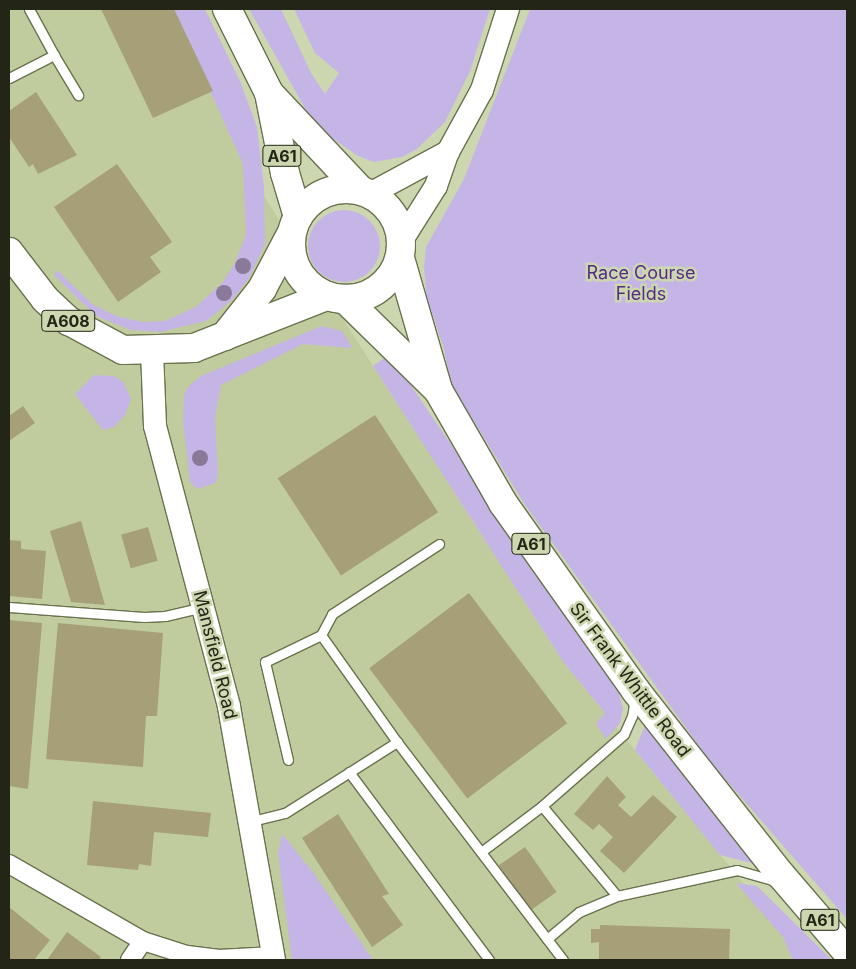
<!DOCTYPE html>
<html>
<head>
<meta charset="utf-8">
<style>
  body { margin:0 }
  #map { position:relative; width:856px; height:969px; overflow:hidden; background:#cdd7af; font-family:Inter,sans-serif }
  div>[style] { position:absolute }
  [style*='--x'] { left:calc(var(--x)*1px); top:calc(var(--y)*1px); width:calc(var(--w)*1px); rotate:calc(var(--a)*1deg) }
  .built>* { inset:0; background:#c0cc9d }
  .green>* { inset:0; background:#c5b5e7 }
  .round { border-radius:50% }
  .building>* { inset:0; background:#a69f78; transform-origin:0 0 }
  .roads { filter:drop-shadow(1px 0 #69724e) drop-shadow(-1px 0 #69724e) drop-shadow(0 1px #69724e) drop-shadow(0 -1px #69724e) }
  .service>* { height:9px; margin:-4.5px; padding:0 4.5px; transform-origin:4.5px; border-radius:4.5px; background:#fff }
  .minor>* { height:18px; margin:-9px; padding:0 9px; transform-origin:9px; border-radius:9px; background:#fff }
  .tertiary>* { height:22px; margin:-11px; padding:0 11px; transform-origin:11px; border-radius:11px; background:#fff }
  .primary>* { height:28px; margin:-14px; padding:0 14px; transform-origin:14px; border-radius:14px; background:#fff }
  .trunk>* { height:28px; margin:-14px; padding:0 14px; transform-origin:14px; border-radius:14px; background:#fff }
  .trunk>.ring { margin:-14px; padding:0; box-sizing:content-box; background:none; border:28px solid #fff; border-radius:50% }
  .trees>* { width:16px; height:16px; margin:-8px; border-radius:50%; background:#8a7999 }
  span { translate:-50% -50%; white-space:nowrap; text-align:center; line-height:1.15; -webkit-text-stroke:5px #cdd7af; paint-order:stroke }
  .shield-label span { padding:1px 4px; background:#cdd7af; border:1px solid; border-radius:4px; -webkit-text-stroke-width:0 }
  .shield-label { font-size:16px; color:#232617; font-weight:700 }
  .park-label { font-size:18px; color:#532c87 }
  .street-label { font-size:18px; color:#232617 }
  .frame { position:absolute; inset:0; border:10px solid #232617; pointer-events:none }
</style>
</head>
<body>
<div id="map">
  <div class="built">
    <div style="clip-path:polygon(9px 9px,173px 9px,244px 165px,564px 663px,806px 960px,9px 960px)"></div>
  </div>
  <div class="green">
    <div style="clip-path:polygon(173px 9px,205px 9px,240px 81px,257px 127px,264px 187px,265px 244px,248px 280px,231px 301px,206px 321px,160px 332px,131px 330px,96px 316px,54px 275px,57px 270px,92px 304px,116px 316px,143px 322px,165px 321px,196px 307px,223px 282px,235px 263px,246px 235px,243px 164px)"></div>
    <div style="clip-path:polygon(249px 9px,281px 9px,311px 73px,325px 94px,339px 73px,315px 53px,294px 9px,490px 9px,470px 71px,445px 122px,417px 149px,402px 157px,374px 162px,358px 156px,326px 134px,306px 110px)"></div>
    <div style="clip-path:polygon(530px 9px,847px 9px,847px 919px,712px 764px,523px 502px,451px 384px,444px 349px,427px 298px,424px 268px,426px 247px,464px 179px)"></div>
    <div class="round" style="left:308px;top:210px;width:72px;height:72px"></div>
    <div style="clip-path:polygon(322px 326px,342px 331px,352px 348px,303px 344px,221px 385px,215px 417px,218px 475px,215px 483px,197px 489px,190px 482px,183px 422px,184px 395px,189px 386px,201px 376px)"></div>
    <div style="clip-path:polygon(386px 357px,410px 384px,619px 693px,623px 709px,620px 723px,606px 739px,596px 724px,605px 713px,564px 663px,373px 366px)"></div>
    <div style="clip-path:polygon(94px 375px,114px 376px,124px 383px,131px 399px,125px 415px,114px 427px,103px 430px,75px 394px)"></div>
    <div style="clip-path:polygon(645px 725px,755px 864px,720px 855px,635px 750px)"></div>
    <div style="clip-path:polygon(282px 834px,312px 871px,373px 960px,292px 960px,278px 853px)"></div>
    <div style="clip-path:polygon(736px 883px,757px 886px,832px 960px,793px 960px,783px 937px)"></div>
  </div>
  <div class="building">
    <div style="clip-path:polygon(101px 9px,174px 9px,213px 91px,153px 118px)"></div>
    <div style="clip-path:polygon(36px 92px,77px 155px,38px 174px,33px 164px,29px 167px,9px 137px,9px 111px)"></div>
    <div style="clip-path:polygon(117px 164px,172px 242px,150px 257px,161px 272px,118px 302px,54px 207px)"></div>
    <div style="clip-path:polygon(23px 406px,35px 423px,9px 441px,9px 416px)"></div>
    <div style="left:375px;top:415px;width:116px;height:116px;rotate:57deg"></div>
    <div style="clip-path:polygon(81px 521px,105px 605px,71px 602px,50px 531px)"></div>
    <div style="left:148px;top:527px;width:35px;height:28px;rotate:74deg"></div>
    <div style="clip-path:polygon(9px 540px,21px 541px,21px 549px,46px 551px,42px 599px,9px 596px)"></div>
    <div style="left:469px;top:593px;width:163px;height:125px;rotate:53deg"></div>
    <div style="clip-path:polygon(9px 620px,42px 623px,28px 789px,9px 786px)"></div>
    <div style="clip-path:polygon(58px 623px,163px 633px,157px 716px,146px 716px,143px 767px,46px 759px)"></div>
    <div style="clip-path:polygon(607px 776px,626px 797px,618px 805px,631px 817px,653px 795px,677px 817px,624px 873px,600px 851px,613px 837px,599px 824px,593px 830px,574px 814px)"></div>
    <div style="clip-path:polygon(93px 801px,211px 813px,208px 837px,154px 832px,151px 866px,139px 864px,138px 870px,87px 865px)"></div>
    <div style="clip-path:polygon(338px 814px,389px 894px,382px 896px,403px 925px,372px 947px,302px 838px)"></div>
    <div style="left:525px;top:847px;width:55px;height:32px;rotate:55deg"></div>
    <div style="clip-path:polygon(9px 907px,50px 940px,34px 960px,9px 960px)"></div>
    <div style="clip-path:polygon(600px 925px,730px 929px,729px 960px,599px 960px,599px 942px,591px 943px,591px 929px,600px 929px)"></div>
    <div style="clip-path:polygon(67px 932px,101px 957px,99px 960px,47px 960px)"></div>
  </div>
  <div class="roads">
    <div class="service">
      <div style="--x:29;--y:9;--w:52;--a:61.5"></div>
      <div style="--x:9;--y:78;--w:51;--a:-27.1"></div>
      <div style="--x:54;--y:55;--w:47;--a:59"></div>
      <div style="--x:9;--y:607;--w:135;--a:4.2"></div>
      <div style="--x:144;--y:617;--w:21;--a:-3"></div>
      <div style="--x:165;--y:616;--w:39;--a:-13"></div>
      <div style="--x:635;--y:698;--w:18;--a:99"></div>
      <div style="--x:632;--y:716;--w:20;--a:114"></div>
      <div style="--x:624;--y:734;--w:109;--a:138.7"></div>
      <div style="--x:542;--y:806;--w:117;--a:50.2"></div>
      <div style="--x:617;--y:896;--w:123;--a:-12.2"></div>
      <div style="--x:737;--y:870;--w:40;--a:16"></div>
      <div style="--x:397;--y:742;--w:131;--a:-125.4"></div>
      <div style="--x:321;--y:635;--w:24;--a:-62"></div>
      <div style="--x:332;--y:614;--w:128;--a:-33.2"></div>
      <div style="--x:288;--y:760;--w:101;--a:-103.2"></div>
      <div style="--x:265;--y:662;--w:62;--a:-25.7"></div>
      <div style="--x:349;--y:772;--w:234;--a:53.3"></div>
      <div style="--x:252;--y:821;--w:34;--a:-14"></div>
      <div style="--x:285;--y:813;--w:133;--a:-32.4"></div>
      <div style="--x:397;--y:742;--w:274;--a:52.7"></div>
      <div style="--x:481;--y:852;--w:76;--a:-37"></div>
      <div style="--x:547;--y:939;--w:42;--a:-40.2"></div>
      <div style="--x:579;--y:912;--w:41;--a:-22.8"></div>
    </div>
    <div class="minor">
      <div style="--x:9;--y:864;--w:155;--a:29.9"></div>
      <div style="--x:143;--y:941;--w:46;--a:17.7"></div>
      <div style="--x:187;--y:955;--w:31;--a:7"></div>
      <div style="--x:218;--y:959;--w:56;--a:-3.1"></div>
      <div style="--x:130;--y:960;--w:23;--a:-56"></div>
    </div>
    <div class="tertiary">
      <div style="--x:370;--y:194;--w:89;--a:-28.3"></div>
      <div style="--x:402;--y:240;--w:64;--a:-57.8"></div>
      <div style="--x:436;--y:186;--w:36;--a:-71"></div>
      <div style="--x:448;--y:152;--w:71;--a:-61.3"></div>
      <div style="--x:482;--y:90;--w:85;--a:-72.2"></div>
      <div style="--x:152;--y:351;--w:75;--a:87.7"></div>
      <div style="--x:155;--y:426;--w:291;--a:75.2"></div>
      <div style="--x:229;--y:707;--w:257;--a:79.9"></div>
    </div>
    <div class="primary">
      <div style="--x:9;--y:252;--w:59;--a:52.5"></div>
      <div style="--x:45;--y:299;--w:33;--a:43"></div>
      <div style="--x:69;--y:321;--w:61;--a:28.2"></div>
      <div style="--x:123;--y:350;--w:71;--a:-1.6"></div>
      <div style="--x:194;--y:348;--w:143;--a:-21.4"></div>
      <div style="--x:225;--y:336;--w:60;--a:-51.8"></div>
      <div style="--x:262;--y:289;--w:62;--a:-62.2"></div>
    </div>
    <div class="trunk">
      <div style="--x:227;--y:9;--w:94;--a:63.4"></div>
      <div style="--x:269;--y:93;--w:82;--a:78.7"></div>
      <div style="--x:285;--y:173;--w:46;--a:73.5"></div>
      <div style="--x:269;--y:93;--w:133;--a:46.8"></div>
      <div class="ring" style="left:291px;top:189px;width:82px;height:82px"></div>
      <div style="--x:400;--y:258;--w:137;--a:73.9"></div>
      <div style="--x:438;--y:390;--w:130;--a:60.1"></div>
      <div style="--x:503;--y:503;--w:230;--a:54.7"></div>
      <div style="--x:636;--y:691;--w:234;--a:51.8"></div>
      <div style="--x:781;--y:875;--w:101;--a:49.4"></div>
      <div style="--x:345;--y:299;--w:130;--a:44.4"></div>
    </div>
  </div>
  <div class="trees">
    <div style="left:243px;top:266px"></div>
    <div style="left:224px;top:293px"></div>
    <div style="left:200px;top:458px"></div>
  </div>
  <div class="shield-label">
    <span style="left:282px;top:156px">A61</span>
    <span style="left:68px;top:321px">A608</span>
    <span style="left:531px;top:544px">A61</span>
    <span style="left:820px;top:920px">A61</span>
  </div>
  <div class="park-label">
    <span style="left:641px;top:284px">Race Course<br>Fields</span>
  </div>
  <div class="street-label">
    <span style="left:215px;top:655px;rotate:76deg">Mansfield Road</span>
    <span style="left:630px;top:680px;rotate:53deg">Sir Frank Whittle Road</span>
  </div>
  <div class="frame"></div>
</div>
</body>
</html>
